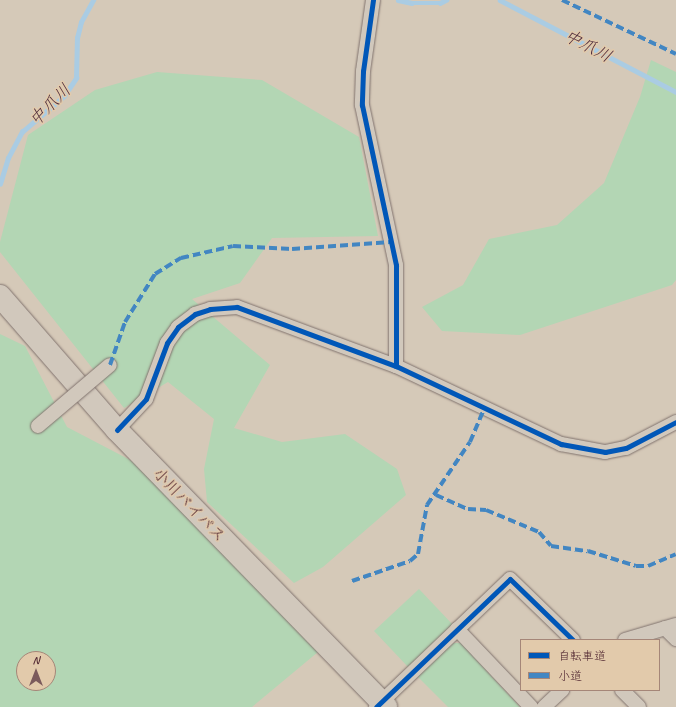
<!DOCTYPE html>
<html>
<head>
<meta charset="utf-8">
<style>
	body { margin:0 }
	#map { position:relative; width:676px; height:707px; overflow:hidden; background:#d5c9b8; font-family:Caveat,"Klee One",sans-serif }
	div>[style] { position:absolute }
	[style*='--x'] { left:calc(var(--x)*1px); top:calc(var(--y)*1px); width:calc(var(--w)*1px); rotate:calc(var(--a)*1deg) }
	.green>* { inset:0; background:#b3d6b4 }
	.stream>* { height:4.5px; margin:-2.25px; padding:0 2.25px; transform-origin:2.25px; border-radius:2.25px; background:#aacce3 }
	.roads { filter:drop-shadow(0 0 1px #81736e) drop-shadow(0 0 1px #81736e) }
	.street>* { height:14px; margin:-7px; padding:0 7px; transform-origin:7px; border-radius:7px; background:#d1c8bc }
	.highway>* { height:22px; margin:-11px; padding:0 11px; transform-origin:11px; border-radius:11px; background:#d1c8bc }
	.bridges { filter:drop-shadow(0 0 1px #81736e) drop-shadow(0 0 1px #81736e) }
	.street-bridge>* { height:14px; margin:-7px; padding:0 7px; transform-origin:7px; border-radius:7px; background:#d1c8bc }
	.quiet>* { height:4px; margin-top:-2px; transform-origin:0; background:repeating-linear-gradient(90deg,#4286c2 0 8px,transparent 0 12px) }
	.cycleway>* { height:5px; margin:-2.5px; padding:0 2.5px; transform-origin:2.5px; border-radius:2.5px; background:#0057b8 }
	span { translate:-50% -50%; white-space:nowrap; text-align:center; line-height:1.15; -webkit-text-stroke:3px #e2caab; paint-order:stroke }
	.street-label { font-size:16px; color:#4a1f2b }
	.water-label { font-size:17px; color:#52303f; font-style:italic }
	.legend { position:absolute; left:520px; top:639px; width:140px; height:52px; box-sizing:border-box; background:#e2caab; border:1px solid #a58678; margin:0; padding:5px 7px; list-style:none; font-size:12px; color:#4a1f2b }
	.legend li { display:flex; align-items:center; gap:8px; height:20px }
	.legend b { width:20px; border:1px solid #a58678 }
	.north { position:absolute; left:16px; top:651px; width:40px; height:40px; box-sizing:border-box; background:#e2caab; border:1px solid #a58678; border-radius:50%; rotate:0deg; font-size:11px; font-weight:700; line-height:16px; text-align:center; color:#4a1f2b }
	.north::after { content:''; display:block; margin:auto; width:14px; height:18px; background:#7b5a5c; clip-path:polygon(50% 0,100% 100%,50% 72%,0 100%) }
</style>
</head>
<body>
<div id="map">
	<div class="green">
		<i style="clip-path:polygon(651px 60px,676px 72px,676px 280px,672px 285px,520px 335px,442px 331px,422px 307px,463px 285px,489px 239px,557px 225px,604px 183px,640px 97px)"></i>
		<i style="clip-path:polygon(157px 72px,262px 80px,359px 137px,378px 236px,272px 238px,240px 283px,192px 299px,270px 365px,234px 428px,282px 442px,345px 434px,397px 469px,406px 495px,323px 567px,294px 583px,207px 502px,204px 469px,214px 419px,168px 382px,124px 408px,0 252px,0 242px,28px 135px,95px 90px)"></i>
		<i style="clip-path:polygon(evenodd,0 334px,25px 346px,67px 427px,134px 462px,318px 652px,252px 707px,0 707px,0 334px,24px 659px,48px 659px,48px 683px,24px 683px,24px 659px)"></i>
		<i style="clip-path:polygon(419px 589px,454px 626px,409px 668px,374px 631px)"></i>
		<i style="clip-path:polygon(449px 643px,461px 643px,520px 707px,448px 707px,416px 675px)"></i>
	</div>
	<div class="stream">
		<i style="--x:398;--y:0;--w:14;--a:12"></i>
		<i style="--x:412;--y:3;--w:28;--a:0"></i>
		<i style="--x:440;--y:3;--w:7;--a:-27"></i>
		<i style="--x:500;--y:0;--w:199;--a:27.6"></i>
		<i style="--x:0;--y:184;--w:27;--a:-73"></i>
		<i style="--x:8;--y:158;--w:30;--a:-62"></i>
		<i style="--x:22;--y:132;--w:55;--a:-40.6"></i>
		<i style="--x:64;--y:96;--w:22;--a:-56"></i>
		<i style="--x:76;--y:78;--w:40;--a:-88.6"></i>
		<i style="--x:77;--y:38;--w:16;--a:-76"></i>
		<i style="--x:81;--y:22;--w:25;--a:-61"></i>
	</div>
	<div class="roads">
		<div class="street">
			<i style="--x:373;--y:0;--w:72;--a:98"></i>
			<i style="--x:363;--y:71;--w:34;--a:92"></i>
			<i style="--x:362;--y:105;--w:164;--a:78"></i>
			<i style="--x:396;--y:265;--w:101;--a:90"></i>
			<i style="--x:117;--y:430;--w:42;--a:-46.9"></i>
			<i style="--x:146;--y:399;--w:60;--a:-69.4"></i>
			<i style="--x:167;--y:343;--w:19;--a:-55"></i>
			<i style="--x:178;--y:327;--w:21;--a:-37"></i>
			<i style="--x:195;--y:314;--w:16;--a:-18"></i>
			<i style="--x:210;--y:309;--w:27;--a:-4"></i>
			<i style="--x:237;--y:307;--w:170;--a:20.4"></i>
			<i style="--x:396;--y:366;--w:183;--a:25.3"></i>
			<i style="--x:561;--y:444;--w:45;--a:10.3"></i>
			<i style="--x:605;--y:452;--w:21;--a:-11"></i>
			<i style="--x:626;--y:448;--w:56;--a:-27.5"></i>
			<i style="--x:665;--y:628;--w:16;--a:45"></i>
			<i style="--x:457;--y:629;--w:108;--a:46.5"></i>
			<i style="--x:625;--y:640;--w:53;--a:-16.4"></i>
			<i style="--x:622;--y:690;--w:24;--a:45"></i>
			<i style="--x:376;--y:707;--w:185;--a:-43.7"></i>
			<i style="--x:510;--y:579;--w:88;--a:44.1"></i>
			<i style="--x:544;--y:707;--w:25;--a:-43"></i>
		</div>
		<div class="highway">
			<i style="--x:0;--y:296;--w:178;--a:48.9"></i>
			<i style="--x:117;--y:430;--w:386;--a:45.8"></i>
		</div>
	</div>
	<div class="bridges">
		<div class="street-bridge">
			<i style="--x:38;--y:426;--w:94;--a:-40.3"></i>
		</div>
	</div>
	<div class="quiet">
		<i style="--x:562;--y:0;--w:126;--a:25.3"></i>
		<i style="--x:110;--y:365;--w:46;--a:-70.8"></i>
		<i style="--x:125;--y:322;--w:57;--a:-58"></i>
		<i style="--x:155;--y:274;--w:31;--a:-32"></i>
		<i style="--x:181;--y:258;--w:53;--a:-13"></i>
		<i style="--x:233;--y:246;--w:59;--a:2.9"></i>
		<i style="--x:292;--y:249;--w:99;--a:-4"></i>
		<i style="--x:436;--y:495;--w:35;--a:24"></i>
		<i style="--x:468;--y:509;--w:18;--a:3"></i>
		<i style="--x:486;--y:510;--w:57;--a:22.5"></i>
		<i style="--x:539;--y:532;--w:18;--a:49"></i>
		<i style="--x:551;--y:546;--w:37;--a:8"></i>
		<i style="--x:588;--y:551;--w:50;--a:17.4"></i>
		<i style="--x:636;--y:566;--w:12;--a:0"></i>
		<i style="--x:648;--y:566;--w:30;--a:-23"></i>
		<i style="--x:352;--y:581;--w:61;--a:-19"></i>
		<i style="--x:410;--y:561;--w:11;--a:-41"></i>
		<i style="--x:418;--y:554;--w:50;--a:-79.6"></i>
		<i style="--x:427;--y:505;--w:76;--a:-55.7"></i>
		<i style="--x:470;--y:442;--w:36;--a:-67"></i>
	</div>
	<div class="cycleway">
		<i style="--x:373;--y:0;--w:72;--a:98"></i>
		<i style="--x:363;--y:71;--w:34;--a:92"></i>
		<i style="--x:362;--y:105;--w:164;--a:78"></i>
		<i style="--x:396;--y:265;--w:101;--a:90"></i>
		<i style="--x:117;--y:430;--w:42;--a:-46.9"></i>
		<i style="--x:146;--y:399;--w:60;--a:-69.4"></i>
		<i style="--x:167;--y:343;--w:19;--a:-55"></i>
		<i style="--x:178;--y:327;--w:21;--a:-37"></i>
		<i style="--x:195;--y:314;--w:16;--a:-18"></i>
		<i style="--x:210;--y:309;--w:27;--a:-4"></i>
		<i style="--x:237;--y:307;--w:170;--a:20.4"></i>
		<i style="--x:396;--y:366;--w:183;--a:25.3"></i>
		<i style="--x:561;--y:444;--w:45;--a:10.3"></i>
		<i style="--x:605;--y:452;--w:21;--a:-11"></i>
		<i style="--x:626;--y:448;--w:56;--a:-27.5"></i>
		<i style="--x:376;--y:707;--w:185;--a:-43.7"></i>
		<i style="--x:510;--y:579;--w:88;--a:44.1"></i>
	</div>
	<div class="street-label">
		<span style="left:189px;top:505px;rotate:46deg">小川バイパス</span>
	</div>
	<div class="water-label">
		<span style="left:588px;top:46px;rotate:28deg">中爪川</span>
		<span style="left:50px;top:105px;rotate:-45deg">中爪川</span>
	</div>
	<ul class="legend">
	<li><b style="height:5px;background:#0057b8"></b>自転車道</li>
	<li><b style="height:5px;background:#4286c2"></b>小道</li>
	</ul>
	<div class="north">N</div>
</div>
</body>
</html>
